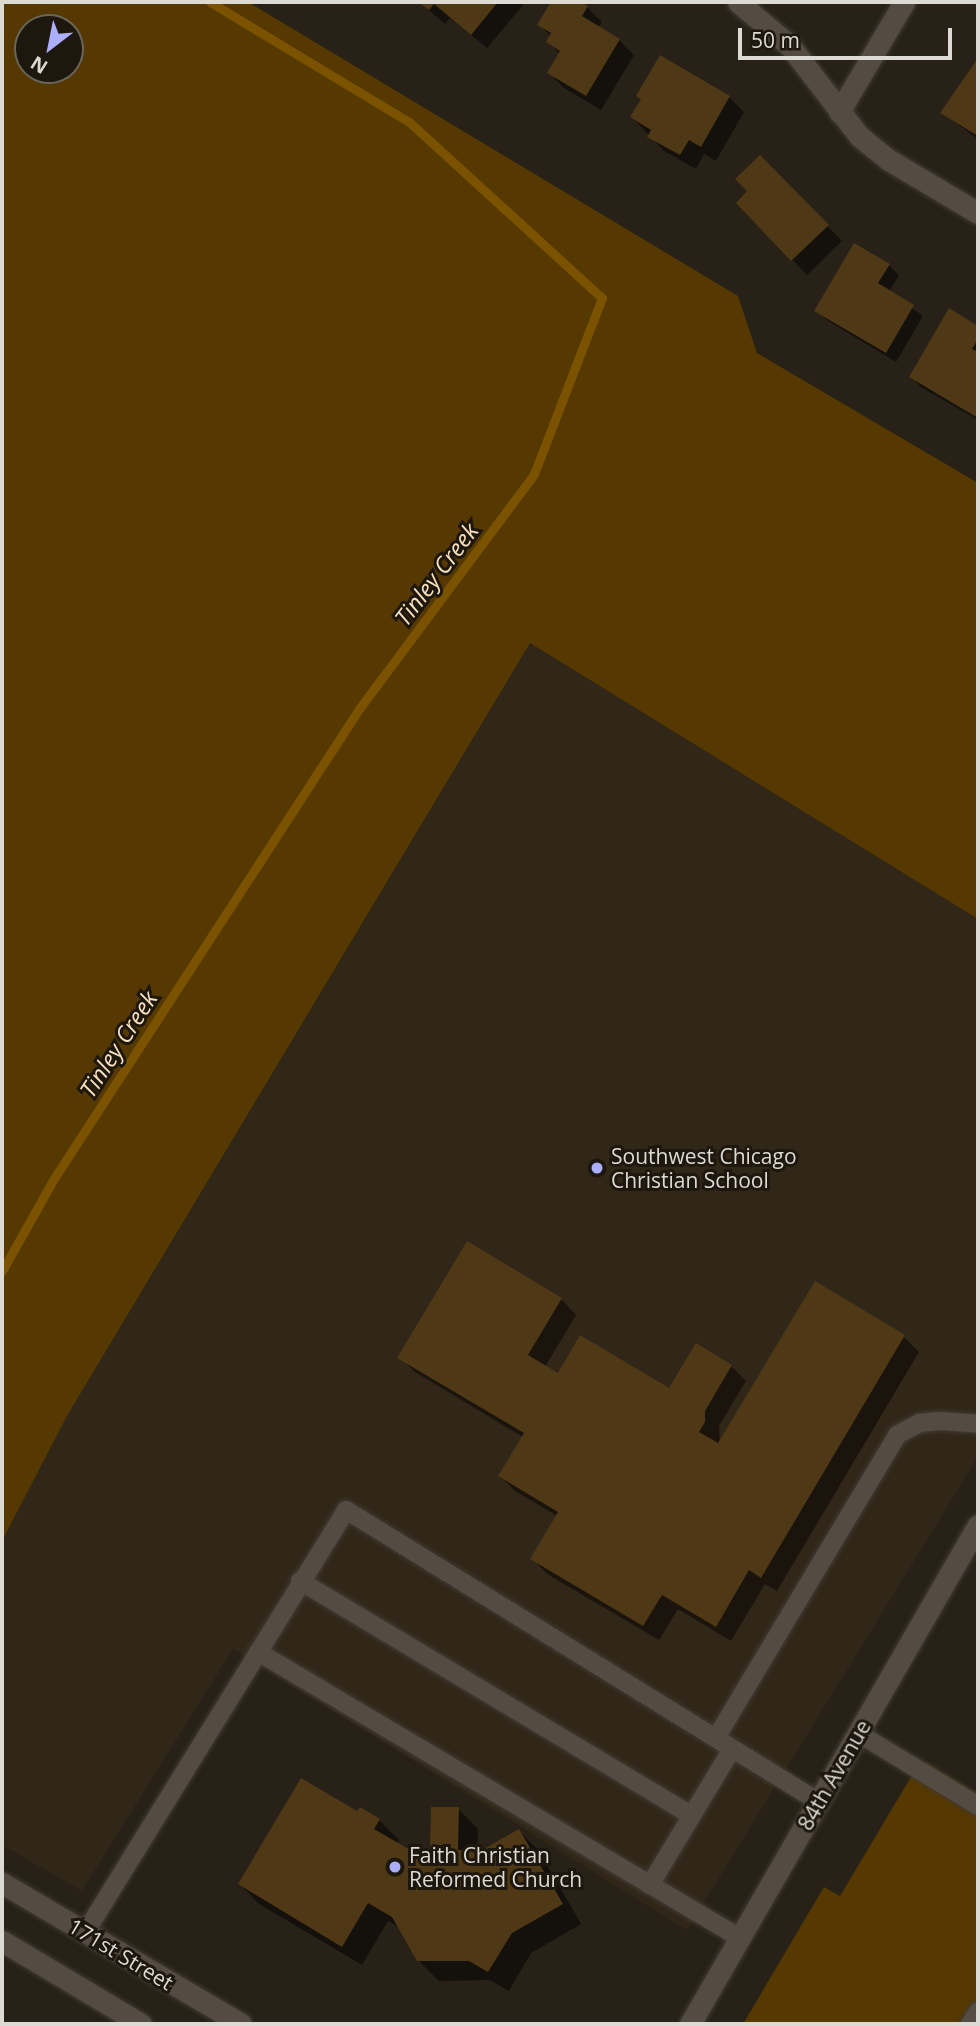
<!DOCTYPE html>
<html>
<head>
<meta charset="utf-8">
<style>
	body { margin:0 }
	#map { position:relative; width:980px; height:2026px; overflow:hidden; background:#272117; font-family:"Open Sans",sans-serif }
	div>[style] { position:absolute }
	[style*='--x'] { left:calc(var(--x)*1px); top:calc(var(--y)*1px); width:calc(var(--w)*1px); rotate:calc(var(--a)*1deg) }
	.built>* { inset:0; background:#312718 }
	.green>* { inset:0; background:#563801 }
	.shadow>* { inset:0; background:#0007 }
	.stream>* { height:9px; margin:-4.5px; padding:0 4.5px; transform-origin:4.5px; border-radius:4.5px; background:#7a5200 }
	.building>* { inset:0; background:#4f3815 }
	.roads { filter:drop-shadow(0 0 2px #413c35) drop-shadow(0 0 2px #413c35) }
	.service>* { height:18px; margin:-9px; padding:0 9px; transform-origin:9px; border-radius:9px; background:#544c42 }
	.minor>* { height:21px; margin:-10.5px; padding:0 10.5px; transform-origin:10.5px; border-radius:10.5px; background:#544c42 }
	.tertiary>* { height:21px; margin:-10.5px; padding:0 10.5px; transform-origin:10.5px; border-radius:10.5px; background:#544c42 }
	.dots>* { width:19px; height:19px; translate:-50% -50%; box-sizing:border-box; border:4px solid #1e170e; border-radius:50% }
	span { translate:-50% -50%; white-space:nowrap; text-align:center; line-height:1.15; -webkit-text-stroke:6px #1e170e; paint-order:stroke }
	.poi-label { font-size:21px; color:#ddd9d3 }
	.left { translate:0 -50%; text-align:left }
	.street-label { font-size:21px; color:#ddd9d3 }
	.water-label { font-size:23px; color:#f8e0be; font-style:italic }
	.frame { position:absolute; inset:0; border:4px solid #ddd9d3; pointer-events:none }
	.north { position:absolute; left:14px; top:14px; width:70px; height:70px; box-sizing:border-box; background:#1e170e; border:2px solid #6a655d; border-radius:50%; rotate:212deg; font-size:19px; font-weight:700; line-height:28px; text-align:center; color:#ddd9d3 }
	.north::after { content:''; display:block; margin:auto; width:24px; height:32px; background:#acaffb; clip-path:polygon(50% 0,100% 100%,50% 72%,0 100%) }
	.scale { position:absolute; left:738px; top:28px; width:214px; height:32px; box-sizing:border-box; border:4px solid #ddd9d3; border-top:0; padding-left:9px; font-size:21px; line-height:24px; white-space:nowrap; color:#ddd9d3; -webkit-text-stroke:5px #1e170e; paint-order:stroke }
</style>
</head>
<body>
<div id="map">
	<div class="built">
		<i style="clip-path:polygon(530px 643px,978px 919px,978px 1457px,687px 1930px,233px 1649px,82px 1891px,2px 1845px,2px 1541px,67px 1416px)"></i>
	</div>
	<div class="green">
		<i style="clip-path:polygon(evenodd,2px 2px,248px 2px,738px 296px,757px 353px,978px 483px,978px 919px,530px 643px,67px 1416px,2px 1541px,2px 2px,70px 28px,70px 70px,28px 70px,28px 28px,70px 28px)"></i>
		<i style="clip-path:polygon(926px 1762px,978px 1794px,978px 2024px,743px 2024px,824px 1887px,840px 1896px,911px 1777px)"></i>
	</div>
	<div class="shadow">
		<i style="clip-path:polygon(419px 2px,519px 2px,523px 5px,487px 48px,450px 18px,445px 24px)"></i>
		<i style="clip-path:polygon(553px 2px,577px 2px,587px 7px,602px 22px,598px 28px,619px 40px,634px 55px,601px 110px,564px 88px,549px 73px,560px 54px,548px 41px,551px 36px,540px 25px)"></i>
		<i style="clip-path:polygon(978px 62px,978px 139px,942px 113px)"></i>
		<i style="clip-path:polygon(729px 97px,744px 112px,716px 161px,704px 154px,696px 169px,664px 151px,632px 117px)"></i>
		<i style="clip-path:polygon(760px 157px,842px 241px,807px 275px,738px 203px,750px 191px)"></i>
		<i style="clip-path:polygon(889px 265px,899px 275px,889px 292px,923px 316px,896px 362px,827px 320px,817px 310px)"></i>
		<i style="clip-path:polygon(950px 311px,978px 328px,978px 420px,921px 387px,911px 377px)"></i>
		<i style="clip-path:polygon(815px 1284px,904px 1337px,919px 1352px,777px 1591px,765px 1584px,731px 1641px,678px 1609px,659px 1640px,547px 1574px,532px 1558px,557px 1516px,515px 1491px,500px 1476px,523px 1437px,415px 1372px,400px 1357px,561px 1299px,576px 1315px,545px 1367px,558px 1376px,670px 1391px,731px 1366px,746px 1381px,719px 1426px,720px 1444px)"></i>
		<i style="clip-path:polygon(458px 1809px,478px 1829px,477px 1852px,519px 1831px,539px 1851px,581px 1924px,531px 1953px,509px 1991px,490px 1980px,439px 1981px,418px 1960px,400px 1928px,388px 1921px,362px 1965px,259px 1904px,240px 1884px,358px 1814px,379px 1820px,399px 1840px,397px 1844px,407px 1850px,432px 1850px)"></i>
	</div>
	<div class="stream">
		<i style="--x:2;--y:1271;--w:104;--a:-60.7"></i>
		<i style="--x:53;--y:1180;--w:562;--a:-56.99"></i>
		<i style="--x:359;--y:709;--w:293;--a:-53.3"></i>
		<i style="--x:534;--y:474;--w:189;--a:-68.9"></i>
		<i style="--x:602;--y:298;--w:261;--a:-137.6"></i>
		<i style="--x:409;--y:122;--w:232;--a:-148.9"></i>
	</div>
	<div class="building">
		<i style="clip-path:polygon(418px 2px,498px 2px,471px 35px,434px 4px,429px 10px)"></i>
		<i style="clip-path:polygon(551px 2px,581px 2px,588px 6px,582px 16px,620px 39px,586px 96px,547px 73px,560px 51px,546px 42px,551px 33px,537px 25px)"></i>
		<i style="clip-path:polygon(660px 55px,730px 96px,701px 147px,689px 140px,680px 155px,647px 137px,651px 130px,630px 117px,641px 99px,636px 96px)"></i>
		<i style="clip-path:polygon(978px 58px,978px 136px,940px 113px)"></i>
		<i style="clip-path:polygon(760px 155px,829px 225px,791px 261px,736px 203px,747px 191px,735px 179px)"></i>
		<i style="clip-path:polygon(854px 243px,890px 264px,878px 283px,914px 305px,886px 353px,814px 311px)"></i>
		<i style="clip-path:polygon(949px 308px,978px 326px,978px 339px,972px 349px,978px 352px,978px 418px,909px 377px)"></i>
		<i style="clip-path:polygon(467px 1241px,562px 1298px,528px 1355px,558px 1373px,580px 1335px,669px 1388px,696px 1343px,732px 1365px,705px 1411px,705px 1422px,699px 1432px,718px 1443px,815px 1281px,905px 1335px,761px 1578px,749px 1570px,716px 1627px,662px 1595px,643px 1626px,530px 1559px,558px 1512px,498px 1476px,524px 1433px,397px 1358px)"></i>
		<i style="clip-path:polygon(301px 1778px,357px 1811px,360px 1807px,380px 1819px,374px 1829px,407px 1848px,430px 1849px,431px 1807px,459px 1807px,458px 1850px,482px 1850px,519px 1829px,563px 1904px,512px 1933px,488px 1972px,469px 1961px,417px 1961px,392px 1917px,368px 1903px,342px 1947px,238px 1884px)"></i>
	</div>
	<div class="roads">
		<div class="service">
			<i style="--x:300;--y:1581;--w:457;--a:30.9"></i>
			<i style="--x:258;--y:1652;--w:560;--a:30.68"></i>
			<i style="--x:858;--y:1733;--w:140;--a:31.3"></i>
			<i style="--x:716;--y:1738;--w:353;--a:-59.1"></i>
			<i style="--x:897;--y:1435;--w:26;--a:-28"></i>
			<i style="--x:920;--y:1423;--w:19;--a:-6"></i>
			<i style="--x:939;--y:1421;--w:39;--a:4"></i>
			<i style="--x:650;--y:1885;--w:159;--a:-58.9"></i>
			<i style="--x:85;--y:1933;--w:497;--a:-58.3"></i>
			<i style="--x:346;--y:1510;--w:556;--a:31.69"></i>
			<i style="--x:970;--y:2024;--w:15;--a:-58"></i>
		</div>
		<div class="minor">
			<i style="--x:738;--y:2;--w:68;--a:40.2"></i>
			<i style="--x:790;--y:46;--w:113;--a:52.5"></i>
			<i style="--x:859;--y:136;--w:38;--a:39"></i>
			<i style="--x:889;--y:160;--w:104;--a:30.8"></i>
			<i style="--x:839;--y:112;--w:128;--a:-59.4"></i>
			<i style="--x:690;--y:2024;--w:576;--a:-60.01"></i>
		</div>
		<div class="tertiary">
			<i style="--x:2;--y:1883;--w:277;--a:30.5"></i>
			<i style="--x:2;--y:1941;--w:162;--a:30.8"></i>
		</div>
	</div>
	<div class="dots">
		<i style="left:597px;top:1168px;background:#acaffb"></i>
		<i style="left:395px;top:1867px;background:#acaffb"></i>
	</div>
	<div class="poi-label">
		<span class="left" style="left:611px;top:1168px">Southwest Chicago<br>Christian School</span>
		<span class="left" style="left:409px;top:1867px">Faith Christian<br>Reformed Church</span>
	</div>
	<div class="street-label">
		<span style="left:834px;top:1775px;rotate:-60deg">84th Avenue</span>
		<span style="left:121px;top:1954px;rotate:31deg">171st Street</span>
	</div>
	<div class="water-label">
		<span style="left:436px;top:574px;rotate:-53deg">Tinley Creek</span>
		<span style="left:118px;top:1044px;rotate:-57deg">Tinley Creek</span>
	</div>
	<div class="frame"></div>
	<div class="north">N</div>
	<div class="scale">50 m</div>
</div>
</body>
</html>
